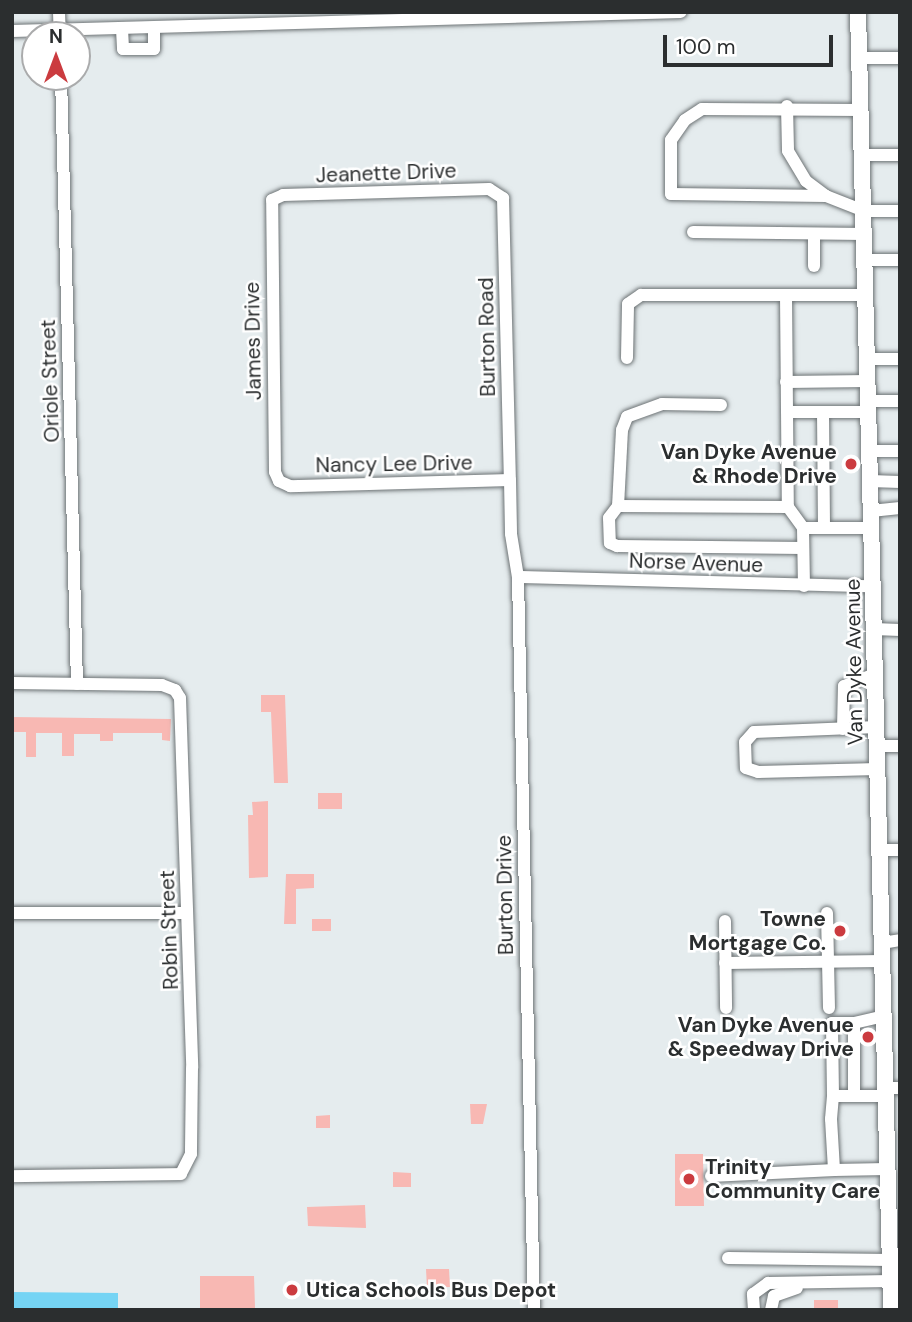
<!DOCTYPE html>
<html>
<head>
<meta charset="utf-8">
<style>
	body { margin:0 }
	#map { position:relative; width:912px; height:1322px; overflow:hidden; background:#e5ecee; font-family:"DM Sans",sans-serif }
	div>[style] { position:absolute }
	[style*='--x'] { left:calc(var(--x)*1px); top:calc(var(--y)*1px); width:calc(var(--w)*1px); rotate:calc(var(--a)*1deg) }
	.green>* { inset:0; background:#75d4f4 }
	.building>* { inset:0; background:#f8b8b3 }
	.roads { filter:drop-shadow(0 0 2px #6d7375) drop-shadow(0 0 2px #6d7375) }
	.minor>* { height:12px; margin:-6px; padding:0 6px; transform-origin:6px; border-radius:6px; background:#fff }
	.major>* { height:16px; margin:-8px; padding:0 8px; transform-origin:8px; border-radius:8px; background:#fff }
	.dots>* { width:19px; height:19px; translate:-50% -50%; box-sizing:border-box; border:4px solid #fff; border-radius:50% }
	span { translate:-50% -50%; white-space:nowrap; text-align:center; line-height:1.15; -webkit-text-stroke:5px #fff; paint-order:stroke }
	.street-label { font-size:21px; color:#2b2e2f }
	.poi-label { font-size:21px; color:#2b2e2f; font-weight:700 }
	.right { translate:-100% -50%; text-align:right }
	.left { translate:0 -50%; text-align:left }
	.frame { position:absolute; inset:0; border:14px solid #2b2e2f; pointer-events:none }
	.north { position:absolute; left:21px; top:21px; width:70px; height:70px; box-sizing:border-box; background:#fff; border:2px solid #aaabac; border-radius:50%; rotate:0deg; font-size:19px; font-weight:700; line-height:28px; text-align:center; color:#2b2e2f }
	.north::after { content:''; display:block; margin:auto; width:24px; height:32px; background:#cb3b3f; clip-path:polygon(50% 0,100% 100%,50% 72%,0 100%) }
	.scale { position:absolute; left:663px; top:35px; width:170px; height:32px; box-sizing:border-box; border:4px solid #2b2e2f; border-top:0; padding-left:9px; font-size:21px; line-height:24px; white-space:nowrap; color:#2b2e2f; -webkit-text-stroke:5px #fff; paint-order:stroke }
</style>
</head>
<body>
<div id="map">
	<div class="green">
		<i style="clip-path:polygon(12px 1292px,118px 1293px,118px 1309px,12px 1309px)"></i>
	</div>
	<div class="building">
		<i style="clip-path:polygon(261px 695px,285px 695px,288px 783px,274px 783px,271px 712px,261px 712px)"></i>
		<i style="clip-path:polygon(12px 717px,171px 719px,170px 741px,162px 740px,162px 733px,113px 733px,113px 741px,100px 741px,100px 734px,74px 734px,74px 756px,62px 756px,62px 733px,36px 733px,36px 757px,26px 757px,26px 732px,12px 732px)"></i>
		<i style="clip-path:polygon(318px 793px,342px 793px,342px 809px,318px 809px)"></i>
		<i style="clip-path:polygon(268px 801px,268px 877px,249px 878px,248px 815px,253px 815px,252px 802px)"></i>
		<i style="clip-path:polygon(286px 874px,314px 874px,314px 888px,296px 889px,296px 924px,284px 924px)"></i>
		<i style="clip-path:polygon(312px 919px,331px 919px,331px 931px,312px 931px)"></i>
		<i style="clip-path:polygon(470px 1104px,487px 1104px,483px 1124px,471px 1124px)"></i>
		<i style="clip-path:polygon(330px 1115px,330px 1128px,316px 1128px,316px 1116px)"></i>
		<i style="clip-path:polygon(675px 1154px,703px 1154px,704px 1206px,675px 1206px)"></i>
		<i style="clip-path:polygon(393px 1172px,411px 1173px,411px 1187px,393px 1187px)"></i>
		<i style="clip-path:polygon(365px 1205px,366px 1228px,308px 1226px,307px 1207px)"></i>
		<i style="clip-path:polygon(426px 1269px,449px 1269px,450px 1287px,427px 1288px)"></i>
		<i style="clip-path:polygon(200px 1276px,254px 1276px,255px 1308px,200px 1309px)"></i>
		<i style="clip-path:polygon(814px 1300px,838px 1300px,838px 1310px,814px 1310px)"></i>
	</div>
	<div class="roads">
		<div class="minor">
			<i style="--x:59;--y:12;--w:23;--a:88"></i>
			<i style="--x:122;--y:29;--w:20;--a:87"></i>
			<i style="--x:123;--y:49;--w:31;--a:0"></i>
			<i style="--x:154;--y:49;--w:21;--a:-90"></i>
			<i style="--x:12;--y:31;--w:669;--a:-1.63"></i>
			<i style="--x:859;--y:58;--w:41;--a:0"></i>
			<i style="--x:61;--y:77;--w:607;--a:88.49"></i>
			<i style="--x:787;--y:106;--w:45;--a:88.7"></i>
			<i style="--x:788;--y:151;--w:35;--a:59"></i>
			<i style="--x:806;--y:181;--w:25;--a:37"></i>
			<i style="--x:826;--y:196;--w:41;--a:21.5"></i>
			<i style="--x:864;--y:211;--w:36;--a:0"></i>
			<i style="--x:862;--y:155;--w:38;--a:0"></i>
			<i style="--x:826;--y:196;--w:155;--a:-179.3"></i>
			<i style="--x:671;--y:194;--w:54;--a:-90"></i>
			<i style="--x:671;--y:140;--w:24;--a:-55"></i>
			<i style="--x:685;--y:120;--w:20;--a:-33"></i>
			<i style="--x:702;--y:109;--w:159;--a:0.4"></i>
			<i style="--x:693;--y:232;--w:171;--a:0.7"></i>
			<i style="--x:864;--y:260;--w:36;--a:0"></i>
			<i style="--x:814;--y:266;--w:31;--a:-90"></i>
			<i style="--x:786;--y:295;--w:212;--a:89.5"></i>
			<i style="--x:788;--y:507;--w:26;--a:54"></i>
			<i style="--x:627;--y:358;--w:54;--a:-88.9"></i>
			<i style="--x:628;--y:304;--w:16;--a:-35"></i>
			<i style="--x:641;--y:295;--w:224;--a:0"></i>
			<i style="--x:868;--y:359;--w:32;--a:0"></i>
			<i style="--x:786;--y:382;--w:82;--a:-0.7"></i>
			<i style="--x:869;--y:401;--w:31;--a:0"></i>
			<i style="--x:721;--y:405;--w:59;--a:-179"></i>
			<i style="--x:662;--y:404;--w:37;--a:160"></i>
			<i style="--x:627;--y:417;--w:14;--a:111"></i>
			<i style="--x:622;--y:430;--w:76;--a:93"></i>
			<i style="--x:618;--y:506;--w:170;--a:0.3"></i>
			<i style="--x:787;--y:412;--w:82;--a:0"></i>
			<i style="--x:823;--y:412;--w:116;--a:89.5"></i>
			<i style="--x:870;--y:451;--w:30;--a:0"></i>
			<i style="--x:510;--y:480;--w:220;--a:178.4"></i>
			<i style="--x:290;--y:486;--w:12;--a:-156"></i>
			<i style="--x:279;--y:481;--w:10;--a:-114"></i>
			<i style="--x:275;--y:472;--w:272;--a:-90.6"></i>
			<i style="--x:272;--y:200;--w:12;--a:-24"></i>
			<i style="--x:283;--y:195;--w:206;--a:-1.7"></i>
			<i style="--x:489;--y:189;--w:17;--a:33"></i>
			<i style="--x:503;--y:198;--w:282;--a:88.6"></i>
			<i style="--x:510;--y:480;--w:54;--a:88.9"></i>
			<i style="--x:511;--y:534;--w:44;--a:80.8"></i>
			<i style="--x:518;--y:577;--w:733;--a:88.75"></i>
			<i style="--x:870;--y:481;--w:30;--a:2"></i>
			<i style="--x:618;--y:506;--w:15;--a:127"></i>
			<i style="--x:609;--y:518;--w:25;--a:88"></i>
			<i style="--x:610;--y:543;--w:8;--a:23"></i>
			<i style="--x:617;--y:546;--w:186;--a:0.6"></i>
			<i style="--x:871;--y:511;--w:29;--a:-6"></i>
			<i style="--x:518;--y:577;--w:355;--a:1.5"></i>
			<i style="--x:804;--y:586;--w:58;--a:-91"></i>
			<i style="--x:803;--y:528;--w:69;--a:0"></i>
			<i style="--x:874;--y:629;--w:26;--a:2"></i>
			<i style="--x:12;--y:683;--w:150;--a:0.8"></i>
			<i style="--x:162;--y:685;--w:14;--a:21"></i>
			<i style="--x:175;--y:690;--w:9;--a:58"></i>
			<i style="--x:180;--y:698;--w:370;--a:88.1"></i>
			<i style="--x:192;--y:1068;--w:86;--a:90.7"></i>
			<i style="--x:191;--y:1154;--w:22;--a:117"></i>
			<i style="--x:181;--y:1174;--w:169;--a:179.3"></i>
			<i style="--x:877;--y:727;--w:123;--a:177.7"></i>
			<i style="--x:754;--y:732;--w:13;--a:132"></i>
			<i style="--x:745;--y:742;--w:26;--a:88"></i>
			<i style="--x:746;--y:768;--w:13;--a:18"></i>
			<i style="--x:758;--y:772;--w:120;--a:-1.4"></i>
			<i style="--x:843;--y:729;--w:43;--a:-88.7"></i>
			<i style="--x:844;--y:686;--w:33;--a:-21"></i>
			<i style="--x:877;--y:746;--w:23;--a:0"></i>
			<i style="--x:879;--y:850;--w:21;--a:0"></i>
			<i style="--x:12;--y:913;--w:175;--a:0"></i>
			<i style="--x:827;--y:913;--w:95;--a:88.8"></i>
			<i style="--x:725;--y:921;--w:87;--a:89.3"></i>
			<i style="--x:882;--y:943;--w:18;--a:-9"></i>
			<i style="--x:725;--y:963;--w:157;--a:-0.7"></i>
			<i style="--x:885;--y:1088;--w:15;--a:0"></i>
			<i style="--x:854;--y:1095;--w:72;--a:-90"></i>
			<i style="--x:854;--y:1023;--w:31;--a:-13"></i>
			<i style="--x:833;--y:1096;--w:73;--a:-90.8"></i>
			<i style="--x:832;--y:1023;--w:22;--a:0"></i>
			<i style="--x:886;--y:1096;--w:53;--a:180"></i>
			<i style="--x:833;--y:1096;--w:23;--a:95"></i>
			<i style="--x:831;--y:1119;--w:51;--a:86.6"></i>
			<i style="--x:834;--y:1170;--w:53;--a:-1.1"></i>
			<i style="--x:711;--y:1176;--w:123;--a:-2.8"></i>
			<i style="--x:728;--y:1258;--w:162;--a:0.7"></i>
			<i style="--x:754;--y:1310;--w:16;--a:-94"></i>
			<i style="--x:753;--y:1294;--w:19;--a:-36"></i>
			<i style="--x:768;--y:1283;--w:122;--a:-0.9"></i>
			<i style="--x:771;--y:1310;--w:14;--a:-78"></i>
			<i style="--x:774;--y:1296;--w:24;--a:-19"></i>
		</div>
		<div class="major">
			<i style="--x:858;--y:12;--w:1298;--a:88.54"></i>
		</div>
	</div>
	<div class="dots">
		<i style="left:851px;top:464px;background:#cb3b3f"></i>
		<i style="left:840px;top:931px;background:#cb3b3f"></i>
		<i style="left:868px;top:1037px;background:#cb3b3f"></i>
		<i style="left:689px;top:1179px;background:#cb3b3f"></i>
		<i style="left:292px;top:1290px;background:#cb3b3f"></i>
	</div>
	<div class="street-label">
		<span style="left:386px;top:173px;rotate:-2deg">Jeanette Drive</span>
		<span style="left:487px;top:337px;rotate:-91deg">Burton Road</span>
		<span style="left:253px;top:341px;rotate:-91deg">James Drive</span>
		<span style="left:50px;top:381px;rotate:-92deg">Oriole Street</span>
		<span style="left:394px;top:464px;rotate:-1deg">Nancy Lee Drive</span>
		<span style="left:696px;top:563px;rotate:2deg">Norse Avenue</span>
		<span style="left:854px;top:662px;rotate:-91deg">Van Dyke Avenue</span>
		<span style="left:505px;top:895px;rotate:-91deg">Burton Drive</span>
		<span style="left:169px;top:930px;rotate:-92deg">Robin Street</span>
	</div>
	<div class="poi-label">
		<span class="right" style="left:837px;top:464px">Van Dyke Avenue<br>&amp; Rhode Drive</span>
		<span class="right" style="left:826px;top:931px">Towne<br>Mortgage Co.</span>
		<span class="right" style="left:854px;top:1037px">Van Dyke Avenue<br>&amp; Speedway Drive</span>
		<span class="left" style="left:705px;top:1179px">Trinity<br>Community Care</span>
		<span class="left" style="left:306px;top:1290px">Utica Schools Bus Depot</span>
	</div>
	<div class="frame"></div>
	<div class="north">N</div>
	<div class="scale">100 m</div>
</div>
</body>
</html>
